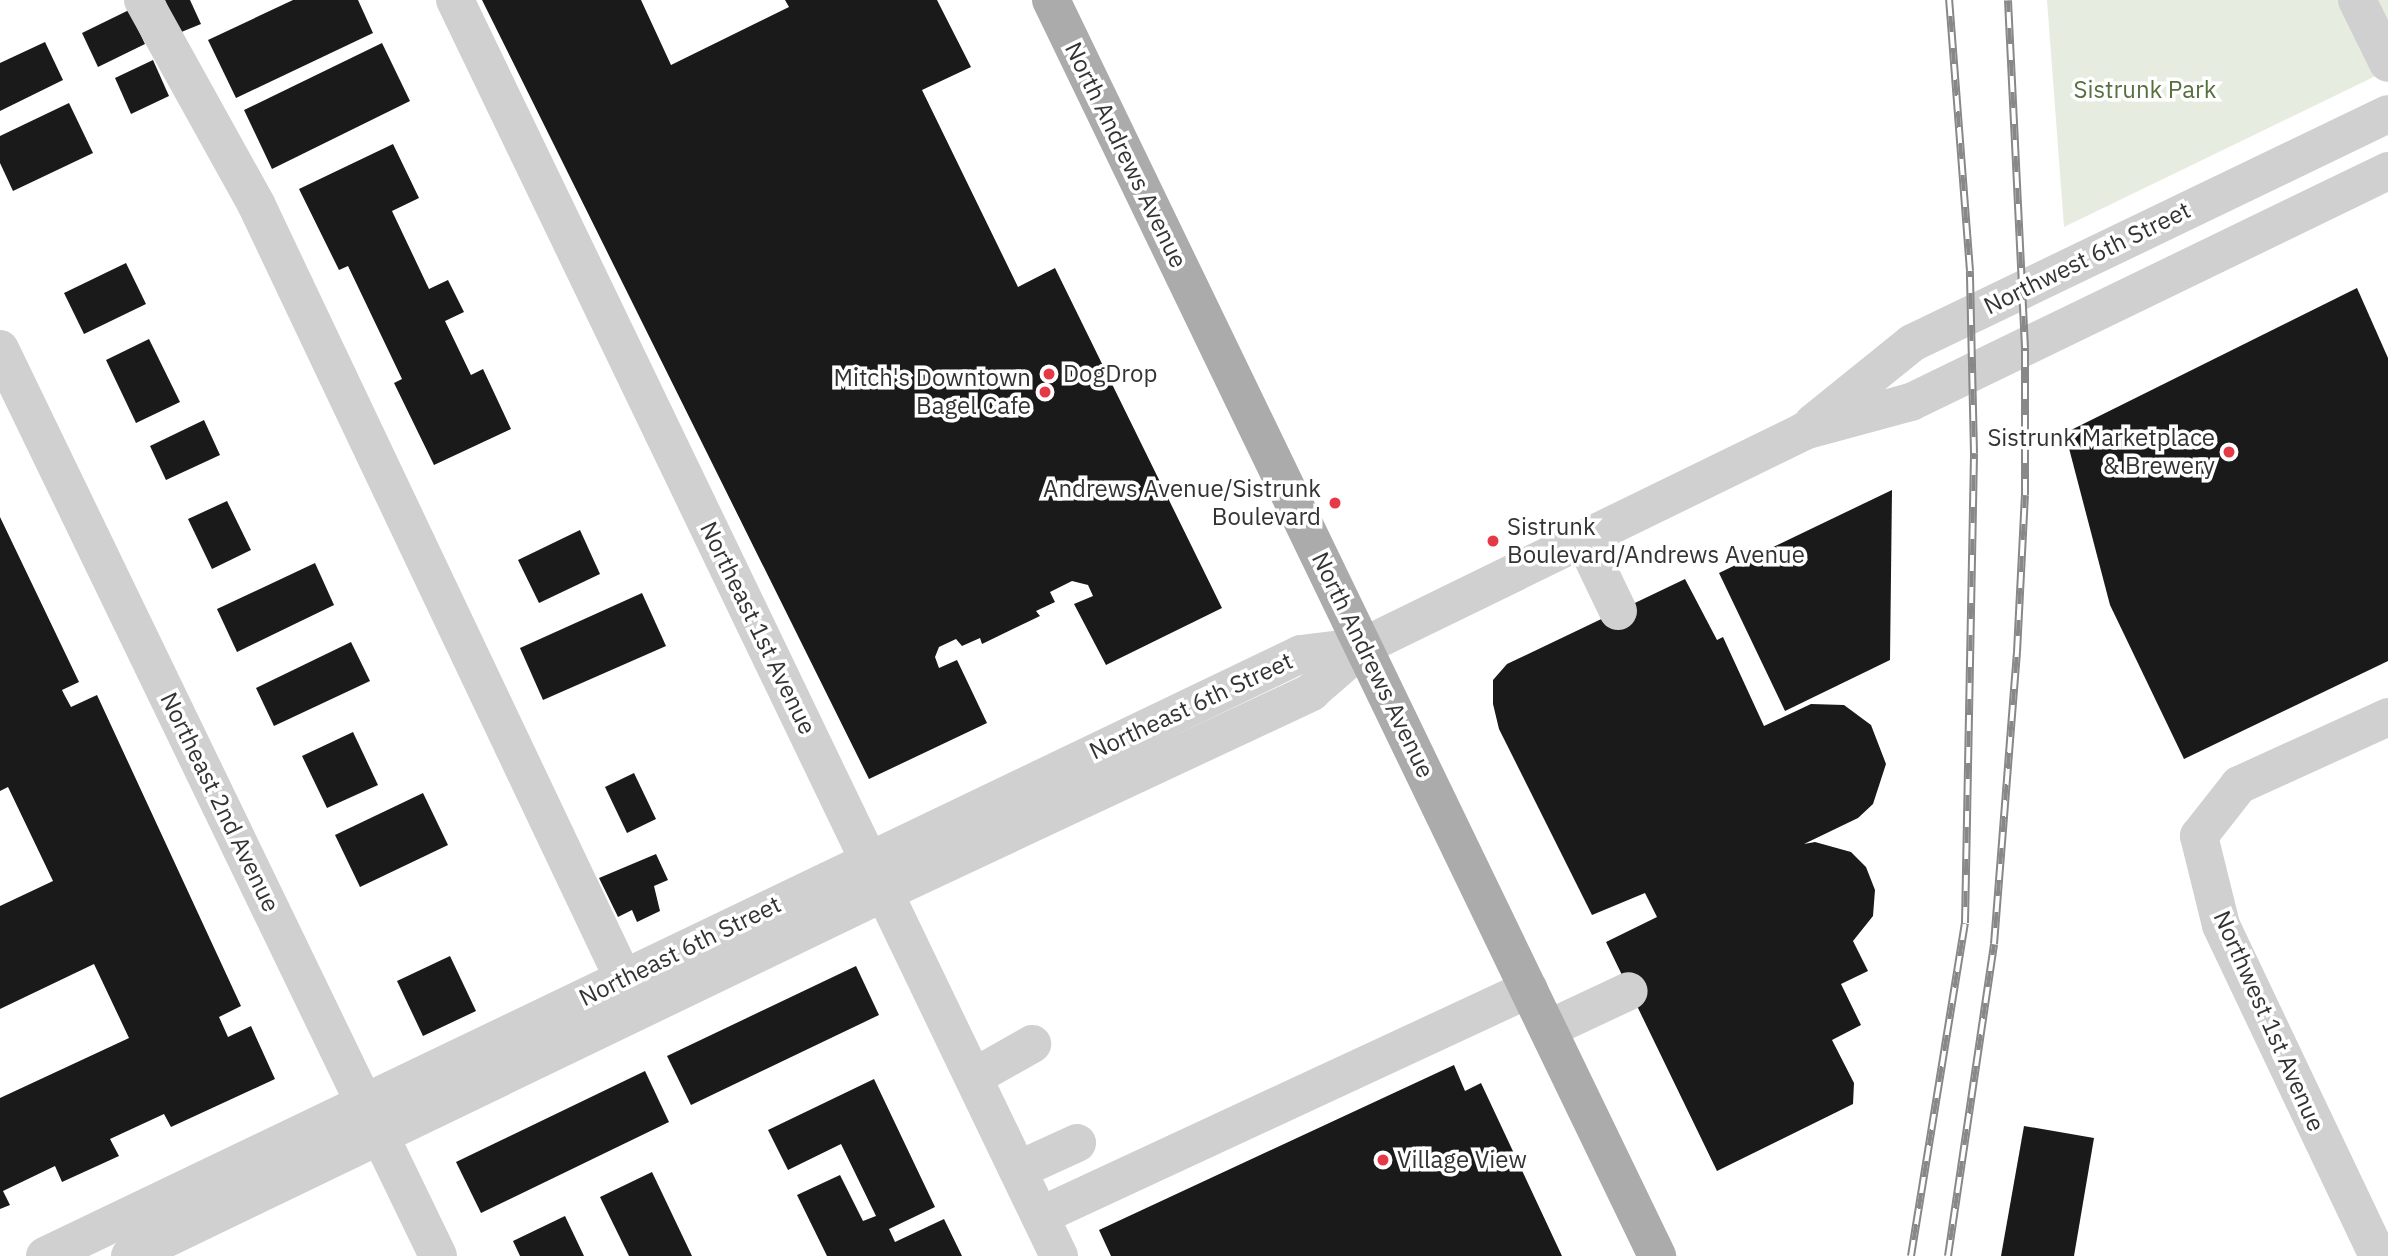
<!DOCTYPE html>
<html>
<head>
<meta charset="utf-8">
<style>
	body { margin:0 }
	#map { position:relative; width:2388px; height:1256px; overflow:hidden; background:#fff; font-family:"IBM Plex Sans",sans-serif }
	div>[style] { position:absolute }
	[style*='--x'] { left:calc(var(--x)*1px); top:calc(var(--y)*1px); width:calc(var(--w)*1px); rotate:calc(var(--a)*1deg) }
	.green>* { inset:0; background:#e6ecdf }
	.building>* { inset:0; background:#1a1a1a }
	.minor>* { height:38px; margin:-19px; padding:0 19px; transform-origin:19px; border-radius:19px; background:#d0d0d0 }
	.major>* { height:38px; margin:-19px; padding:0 19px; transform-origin:19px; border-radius:19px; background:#ababab }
	.rail>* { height:8px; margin-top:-4px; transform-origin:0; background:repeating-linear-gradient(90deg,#fff 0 16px,#888 0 32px); box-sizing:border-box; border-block:2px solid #888 }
	.dots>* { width:19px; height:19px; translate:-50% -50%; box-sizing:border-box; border:4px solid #fff; border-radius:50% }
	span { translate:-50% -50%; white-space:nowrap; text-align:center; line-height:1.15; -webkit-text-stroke:7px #fff; paint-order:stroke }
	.park-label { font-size:24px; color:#56703f }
	.street-label { font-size:24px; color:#333 }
	.poi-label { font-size:24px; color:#333 }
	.left { translate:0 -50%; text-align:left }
	.right { translate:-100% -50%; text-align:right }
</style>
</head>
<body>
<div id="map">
	<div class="green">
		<i style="clip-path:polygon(2047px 0,2388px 0,2388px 70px,2064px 227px)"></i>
	</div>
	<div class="building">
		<i style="clip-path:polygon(165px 0,190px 0,201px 24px,179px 33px)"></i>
		<i style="clip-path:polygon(293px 0,358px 0,373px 33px,236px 98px,208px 40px)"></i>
		<i style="clip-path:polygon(482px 0,641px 0,671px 65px,789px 7px,785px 0,937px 0,971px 67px,922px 90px,1018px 287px,1055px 268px,1222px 608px,1106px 665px,1074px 604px,1093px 596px,1088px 585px,1072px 581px,1050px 592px,1055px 602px,1036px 611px,1040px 616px,982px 644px,980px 638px,962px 646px,956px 639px,939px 647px,935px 657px,939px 668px,957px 660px,987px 723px,869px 779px)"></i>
		<i style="clip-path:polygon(129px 10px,145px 44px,98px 67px,82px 33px)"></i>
		<i style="clip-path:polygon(45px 42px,63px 80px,0 111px,0 63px)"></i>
		<i style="clip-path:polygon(382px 43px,410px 101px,272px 169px,244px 110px)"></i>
		<i style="clip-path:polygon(153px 60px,169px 96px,131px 114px,115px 78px)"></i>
		<i style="clip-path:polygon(69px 103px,93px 153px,13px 191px,0 163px,0 136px)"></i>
		<i style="clip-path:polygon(393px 144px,419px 198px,392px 211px,429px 289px,448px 280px,464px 312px,445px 321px,471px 375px,483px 369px,511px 429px,434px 465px,394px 383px,402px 379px,348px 266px,339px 270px,299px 189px)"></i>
		<i style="clip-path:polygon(126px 263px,146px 304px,84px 334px,64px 293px)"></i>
		<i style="clip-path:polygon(2357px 288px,2388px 358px,2388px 661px,2184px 759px,2110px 605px,2065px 433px)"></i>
		<i style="clip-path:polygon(149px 339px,180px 402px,136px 423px,106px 360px)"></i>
		<i style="clip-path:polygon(204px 420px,220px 455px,166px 480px,150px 446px)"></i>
		<i style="clip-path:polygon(1892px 490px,1890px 660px,1785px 711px,1719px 573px)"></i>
		<i style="clip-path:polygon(227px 501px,251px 550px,212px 569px,188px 519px)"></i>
		<i style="clip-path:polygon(0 517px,79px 682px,62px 690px,65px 696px,71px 707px,97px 695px,241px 1006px,219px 1017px,228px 1037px,251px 1026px,275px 1079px,171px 1127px,164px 1114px,110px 1139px,119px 1156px,62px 1182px,55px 1166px,3px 1191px,10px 1205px,0 1209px,0 1098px,129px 1038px,94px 964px,0 1009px,0 906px,53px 881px,8px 787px,0 791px)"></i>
		<i style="clip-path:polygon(580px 530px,600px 574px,539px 603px,518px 560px)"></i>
		<i style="clip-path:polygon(315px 563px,334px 605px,237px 652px,217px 609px)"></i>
		<i style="clip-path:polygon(1685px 579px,1717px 640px,1723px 637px,1764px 726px,1811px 704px,1844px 705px,1871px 725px,1886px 764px,1873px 804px,1858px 818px,1804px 844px,1815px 842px,1851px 852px,1866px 867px,1875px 890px,1873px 916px,1853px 941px,1868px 971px,1841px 984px,1861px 1025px,1832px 1040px,1854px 1083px,1853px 1104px,1717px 1171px,1606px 942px,1657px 917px,1645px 893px,1592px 915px,1499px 729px,1493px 704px,1493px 680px,1507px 664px)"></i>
		<i style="clip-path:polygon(642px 593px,666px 646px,543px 700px,520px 648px)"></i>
		<i style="clip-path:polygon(351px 642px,370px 681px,274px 726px,256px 688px)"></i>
		<i style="clip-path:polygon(353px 732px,378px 785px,327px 808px,302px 756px)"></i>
		<i style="clip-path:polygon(634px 773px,656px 819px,627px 833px,605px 787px)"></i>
		<i style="clip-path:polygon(423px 793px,448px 845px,360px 887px,335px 835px)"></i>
		<i style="clip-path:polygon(656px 854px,668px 880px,654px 886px,660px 911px,637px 922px,632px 910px,618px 917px,599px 878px)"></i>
		<i style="clip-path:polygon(450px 956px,476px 1011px,423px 1036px,397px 981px)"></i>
		<i style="clip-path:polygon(856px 966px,879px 1015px,691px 1105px,667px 1056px)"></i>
		<i style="clip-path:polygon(1454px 1065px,1465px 1091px,1481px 1083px,1562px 1256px,1111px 1256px,1099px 1230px)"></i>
		<i style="clip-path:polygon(645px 1071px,669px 1122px,481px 1213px,456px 1162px)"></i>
		<i style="clip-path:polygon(874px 1079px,935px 1207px,889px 1229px,895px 1242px,944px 1219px,962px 1256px,827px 1256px,797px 1195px,840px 1175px,863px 1221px,876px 1216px,841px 1144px,788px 1170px,768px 1130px)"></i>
		<i style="clip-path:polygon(2024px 1126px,2094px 1138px,2074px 1256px,2001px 1256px)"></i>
		<i style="clip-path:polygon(652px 1172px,692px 1256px,629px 1256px,600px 1197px)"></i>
		<i style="clip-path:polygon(565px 1216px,584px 1256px,520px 1256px,513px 1241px)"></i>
	</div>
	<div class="minor">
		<i style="--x:143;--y:0;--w:235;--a:61"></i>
		<i style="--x:257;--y:206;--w:854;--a:64.63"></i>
		<i style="--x:455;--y:0;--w:1394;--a:64.32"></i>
		<i style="--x:2357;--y:0;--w:70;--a:63.8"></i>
		<i style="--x:0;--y:349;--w:1007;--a:64.22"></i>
		<i style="--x:1813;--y:423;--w:127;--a:-38.9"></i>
		<i style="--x:1912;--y:343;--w:528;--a:-25.69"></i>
		<i style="--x:1583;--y:538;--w:81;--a:64.4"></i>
		<i style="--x:1548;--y:1029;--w:89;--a:-25.1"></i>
		<i style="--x:974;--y:1077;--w:67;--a:-29.6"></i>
		<i style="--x:1018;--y:1170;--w:65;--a:-24.6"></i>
		<i style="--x:1040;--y:1216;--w:539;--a:-24.9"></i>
		<i style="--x:45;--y:1256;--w:1393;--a:-25.61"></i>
		<i style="--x:1301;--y:654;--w:64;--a:-7.2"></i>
		<i style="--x:130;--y:1256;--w:838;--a:-25.74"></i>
		<i style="--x:885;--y:892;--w:471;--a:-25.1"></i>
		<i style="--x:1311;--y:692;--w:70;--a:-41"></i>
		<i style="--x:1364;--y:646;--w:490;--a:-26"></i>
		<i style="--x:1804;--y:431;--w:111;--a:-15.2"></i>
		<i style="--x:1911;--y:402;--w:530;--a:-25.84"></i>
		<i style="--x:2378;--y:1256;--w:366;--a:-115.4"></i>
		<i style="--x:2221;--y:925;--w:92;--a:-103.9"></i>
		<i style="--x:2199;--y:836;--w:65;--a:-51.9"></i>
		<i style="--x:2239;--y:785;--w:164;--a:-24.5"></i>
	</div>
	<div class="major">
		<i style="--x:1051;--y:0;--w:1395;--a:64.24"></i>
	</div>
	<div class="rail">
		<i style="--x:1911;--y:1256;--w:337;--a:-80.8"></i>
		<i style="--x:1965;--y:923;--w:470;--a:-88.9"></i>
		<i style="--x:1974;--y:453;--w:182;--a:-91.3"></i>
		<i style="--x:1970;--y:271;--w:272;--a:-94.4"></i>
		<i style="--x:1948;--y:1256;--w:315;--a:-81.6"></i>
		<i style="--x:1994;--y:944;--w:293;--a:-85.5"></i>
		<i style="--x:2017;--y:652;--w:157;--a:-87.1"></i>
		<i style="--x:2025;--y:495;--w:147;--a:-90"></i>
		<i style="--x:2025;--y:348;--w:348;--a:-92.8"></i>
	</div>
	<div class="dots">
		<i style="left:1049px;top:374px;background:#e63946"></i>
		<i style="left:1045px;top:392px;background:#e63946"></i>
		<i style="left:2229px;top:452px;background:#e63946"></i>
		<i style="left:1335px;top:503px;background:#e63946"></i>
		<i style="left:1493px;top:541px;background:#e63946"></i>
		<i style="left:1383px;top:1160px;background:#e63946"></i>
	</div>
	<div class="park-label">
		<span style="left:2145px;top:90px">Sistrunk Park</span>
	</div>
	<div class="street-label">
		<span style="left:1126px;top:155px;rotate:64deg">North Andrews Avenue</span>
		<span style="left:2087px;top:258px;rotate:-26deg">Northwest 6th Street</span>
		<span style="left:758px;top:628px;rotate:64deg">Northeast 1st Avenue</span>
		<span style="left:1373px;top:665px;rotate:64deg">North Andrews Avenue</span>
		<span style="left:1191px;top:706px;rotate:-25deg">Northeast 6th Street</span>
		<span style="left:220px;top:802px;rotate:64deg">Northeast 2nd Avenue</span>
		<span style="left:680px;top:951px;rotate:-26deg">Northeast 6th Street</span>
		<span style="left:2269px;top:1021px;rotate:66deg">Northwest 1st Avenue</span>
	</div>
	<div class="poi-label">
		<span class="left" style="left:1063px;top:374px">DogDrop</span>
		<span class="right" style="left:1031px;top:392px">Mitch's Downtown<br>Bagel Cafe</span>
		<span class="right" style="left:2215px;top:452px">Sistrunk Marketplace<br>&amp; Brewery</span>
		<span class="right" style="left:1321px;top:503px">Andrews Avenue/Sistrunk<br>Boulevard</span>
		<span class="left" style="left:1507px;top:541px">Sistrunk<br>Boulevard/Andrews Avenue</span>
		<span class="left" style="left:1397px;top:1160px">Village View</span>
	</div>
</div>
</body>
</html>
